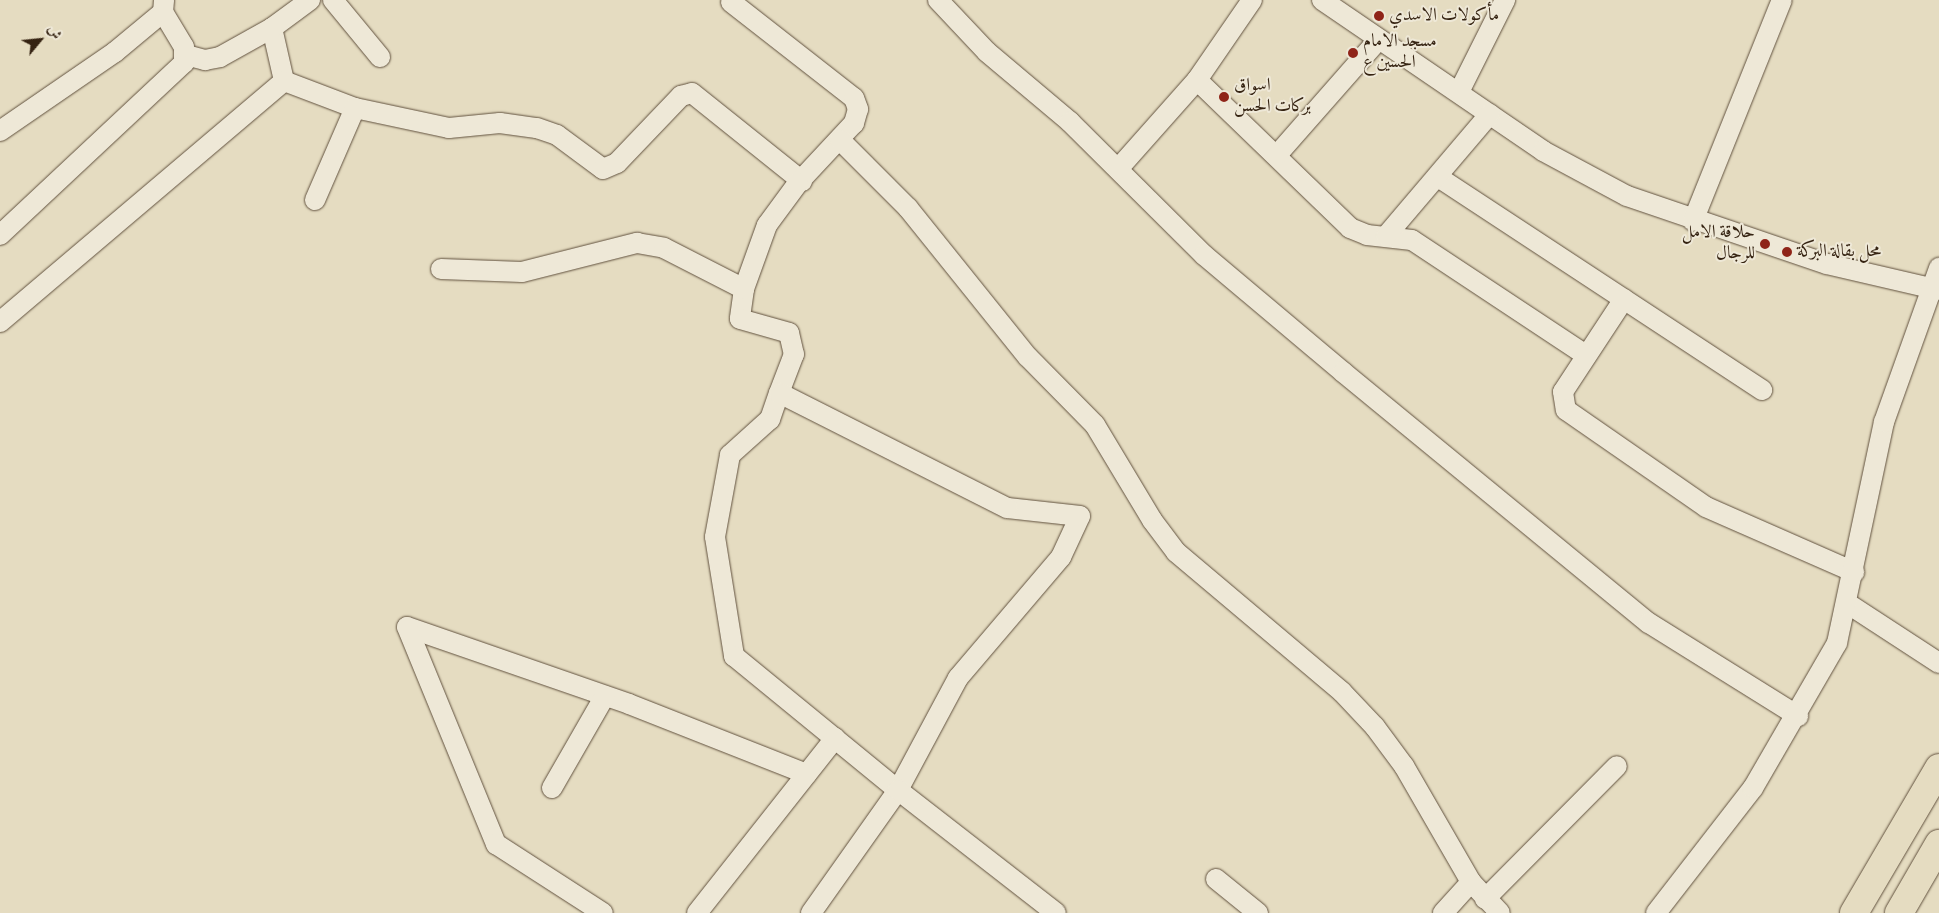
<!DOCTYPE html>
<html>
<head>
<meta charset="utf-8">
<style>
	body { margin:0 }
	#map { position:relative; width:1939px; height:913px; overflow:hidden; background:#e5dcc1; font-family:"Sorts Mill Goudy",Amiri,serif }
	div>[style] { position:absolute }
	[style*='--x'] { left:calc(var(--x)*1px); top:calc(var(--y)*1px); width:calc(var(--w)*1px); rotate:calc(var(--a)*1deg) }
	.roads { filter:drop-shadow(0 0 1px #61513e) drop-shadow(0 0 1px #61513e) }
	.minor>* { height:20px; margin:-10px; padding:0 10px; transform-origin:10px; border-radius:10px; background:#eee8d7 }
	.primary>* { height:28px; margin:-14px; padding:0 14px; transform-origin:14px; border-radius:14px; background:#e5dcc1 }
	.dots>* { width:14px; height:14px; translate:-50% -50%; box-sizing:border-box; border:2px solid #eee8d7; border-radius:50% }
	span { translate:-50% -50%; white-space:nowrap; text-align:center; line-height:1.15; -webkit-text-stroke:4px #eee8d7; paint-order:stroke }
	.poi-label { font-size:18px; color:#352312 }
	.left { translate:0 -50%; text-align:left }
	.right { translate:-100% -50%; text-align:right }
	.north { position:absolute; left:15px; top:15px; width:50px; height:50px; -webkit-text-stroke:4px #eee8d7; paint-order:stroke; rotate:62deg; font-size:14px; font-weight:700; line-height:20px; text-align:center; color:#352312 }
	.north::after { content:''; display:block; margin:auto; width:18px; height:22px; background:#352312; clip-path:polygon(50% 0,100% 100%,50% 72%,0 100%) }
</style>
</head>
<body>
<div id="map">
	<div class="roads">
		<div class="minor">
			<i style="--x:310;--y:0;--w:47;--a:143.6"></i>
			<i style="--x:272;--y:28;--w:54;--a:77.2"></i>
			<i style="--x:284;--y:81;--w:76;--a:20.8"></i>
			<i style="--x:355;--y:108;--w:96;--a:12"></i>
			<i style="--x:449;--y:128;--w:51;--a:-5.6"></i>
			<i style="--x:500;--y:123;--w:37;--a:8"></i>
			<i style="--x:537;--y:128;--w:21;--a:19"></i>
			<i style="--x:557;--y:135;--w:57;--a:36.5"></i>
			<i style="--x:603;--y:169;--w:15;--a:-23"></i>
			<i style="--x:617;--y:163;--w:93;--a:-46.3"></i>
			<i style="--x:681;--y:96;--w:11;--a:-15"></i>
			<i style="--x:692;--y:93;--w:141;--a:38.7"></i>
			<i style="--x:333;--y:0;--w:74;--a:50.5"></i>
			<i style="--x:938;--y:0;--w:71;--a:46.7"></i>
			<i style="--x:987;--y:52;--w:109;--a:40.1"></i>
			<i style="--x:1070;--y:122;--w:189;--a:44.8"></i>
			<i style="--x:1204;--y:255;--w:182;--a:40.1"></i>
			<i style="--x:1343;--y:372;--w:396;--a:39.4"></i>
			<i style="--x:1649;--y:623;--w:176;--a:32"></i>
			<i style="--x:1322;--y:0;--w:268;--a:34.3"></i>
			<i style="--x:1543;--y:151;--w:95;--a:28.2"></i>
			<i style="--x:1627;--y:196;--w:211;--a:18.8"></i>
			<i style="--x:1827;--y:264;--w:115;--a:13.1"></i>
			<i style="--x:731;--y:2;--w:156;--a:38"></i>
			<i style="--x:854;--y:98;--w:12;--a:70"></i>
			<i style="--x:858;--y:109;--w:15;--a:106"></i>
			<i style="--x:854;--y:123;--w:82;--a:133"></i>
			<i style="--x:798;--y:183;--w:52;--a:126.4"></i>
			<i style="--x:767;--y:225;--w:68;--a:109.8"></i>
			<i style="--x:744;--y:289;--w:30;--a:98"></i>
			<i style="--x:740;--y:319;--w:51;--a:15.9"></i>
			<i style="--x:789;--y:333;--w:22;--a:77"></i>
			<i style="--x:794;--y:354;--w:42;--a:111"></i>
			<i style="--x:779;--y:393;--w:28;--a:109"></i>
			<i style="--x:770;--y:419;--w:54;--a:138"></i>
			<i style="--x:730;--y:455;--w:83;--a:100.4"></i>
			<i style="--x:715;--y:537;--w:121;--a:80.9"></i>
			<i style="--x:734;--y:656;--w:212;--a:39.3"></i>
			<i style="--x:898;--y:790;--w:127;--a:-61.8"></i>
			<i style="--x:958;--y:678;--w:159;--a:-49.6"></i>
			<i style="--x:1061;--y:557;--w:45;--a:-65.1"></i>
			<i style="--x:1080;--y:516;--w:73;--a:-173.7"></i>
			<i style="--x:1007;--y:508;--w:255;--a:-153.2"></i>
			<i style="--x:186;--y:55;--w:20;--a:15"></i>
			<i style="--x:205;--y:60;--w:15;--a:-11"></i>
			<i style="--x:220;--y:57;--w:60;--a:-29.1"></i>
			<i style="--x:1197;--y:80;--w:213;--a:44"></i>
			<i style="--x:1350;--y:228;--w:18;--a:22"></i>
			<i style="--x:1367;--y:235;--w:45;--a:6.3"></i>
			<i style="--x:1412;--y:240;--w:209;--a:33.5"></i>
			<i style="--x:1459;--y:92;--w:103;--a:-63.4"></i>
			<i style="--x:0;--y:131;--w:140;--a:-34.5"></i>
			<i style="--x:115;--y:52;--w:62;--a:-39.8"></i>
			<i style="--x:840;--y:140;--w:96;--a:45"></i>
			<i style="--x:908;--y:208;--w:191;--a:51.2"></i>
			<i style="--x:1028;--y:357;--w:95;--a:45.4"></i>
			<i style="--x:1095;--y:425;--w:111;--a:59"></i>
			<i style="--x:1152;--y:520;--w:40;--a:53"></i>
			<i style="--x:1176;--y:552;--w:217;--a:40.1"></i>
			<i style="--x:1342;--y:692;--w:48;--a:46.7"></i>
			<i style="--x:1375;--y:727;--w:49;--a:53.4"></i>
			<i style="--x:1404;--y:766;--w:134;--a:60"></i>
			<i style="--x:1471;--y:882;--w:42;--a:46.9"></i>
			<i style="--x:1277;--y:155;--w:154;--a:-48.7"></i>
			<i style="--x:1118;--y:169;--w:119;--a:-48.4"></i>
			<i style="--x:1197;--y:80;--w:97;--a:-55.5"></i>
			<i style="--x:1438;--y:177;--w:388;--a:33.3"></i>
			<i style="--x:315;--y:200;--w:100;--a:-66.5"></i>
			<i style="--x:1693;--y:221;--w:238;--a:-68.1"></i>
			<i style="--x:0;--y:235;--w:252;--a:-43.1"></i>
			<i style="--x:184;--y:63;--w:16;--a:-90"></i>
			<i style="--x:184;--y:47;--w:41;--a:-121"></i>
			<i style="--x:163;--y:12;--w:12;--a:-85"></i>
			<i style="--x:1386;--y:236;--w:160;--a:-49.6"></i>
			<i style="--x:441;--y:269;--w:81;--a:2.1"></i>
			<i style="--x:522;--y:272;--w:119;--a:-14.2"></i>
			<i style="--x:637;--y:243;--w:27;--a:10"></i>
			<i style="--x:664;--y:248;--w:90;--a:27.1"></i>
			<i style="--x:1624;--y:299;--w:111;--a:123.3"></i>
			<i style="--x:1563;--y:392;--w:18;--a:81"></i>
			<i style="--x:1566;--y:410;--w:170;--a:34.7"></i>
			<i style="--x:1706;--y:507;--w:162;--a:23.7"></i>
			<i style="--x:0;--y:322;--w:372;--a:-40.3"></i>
			<i style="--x:1847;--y:603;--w:110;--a:33.1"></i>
			<i style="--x:407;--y:627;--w:235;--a:19.1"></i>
			<i style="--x:629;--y:704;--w:191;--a:21.5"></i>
			<i style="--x:407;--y:627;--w:235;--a:67.7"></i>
			<i style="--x:496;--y:844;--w:127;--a:32.8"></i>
			<i style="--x:552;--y:788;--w:106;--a:-60.1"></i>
			<i style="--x:1216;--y:879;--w:54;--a:39"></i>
			<i style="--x:1485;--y:899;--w:187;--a:-45.2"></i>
			<i style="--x:697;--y:913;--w:223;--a:-51.7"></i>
			<i style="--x:811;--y:913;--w:151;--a:-54.7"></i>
			<i style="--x:898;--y:790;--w:200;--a:37.9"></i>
			<i style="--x:1443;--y:913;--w:42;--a:-47.9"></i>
			<i style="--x:1656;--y:913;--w:158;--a:-52.2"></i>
			<i style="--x:1753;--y:788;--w:168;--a:-59.9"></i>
			<i style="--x:1837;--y:643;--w:226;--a:-78"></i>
			<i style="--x:1884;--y:422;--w:164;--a:-70.3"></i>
		</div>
		<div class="primary">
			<i style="--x:1854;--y:913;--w:168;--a:-59.6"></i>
			<i style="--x:1899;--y:913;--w:80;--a:-59.9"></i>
		</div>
	</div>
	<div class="dots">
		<i style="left:1379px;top:16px;background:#8f2418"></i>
		<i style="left:1353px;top:53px;background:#8f2418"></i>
		<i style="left:1224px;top:97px;background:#8f2418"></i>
		<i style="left:1765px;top:244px;background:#8f2418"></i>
		<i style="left:1787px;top:252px;background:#8f2418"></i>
	</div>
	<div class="poi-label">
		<span class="left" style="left:1389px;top:16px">مأكولات الاسدي</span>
		<span class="left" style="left:1363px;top:53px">مسجد الامام<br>الحسين ع</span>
		<span class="left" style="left:1234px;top:97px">اسواق<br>بركات الحسن</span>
		<span class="right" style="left:1755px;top:244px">حلاقة الامل<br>للرجال</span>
		<span class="left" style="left:1797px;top:252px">محل بقالة البركة</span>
	</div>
	<div class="north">ش</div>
</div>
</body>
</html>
